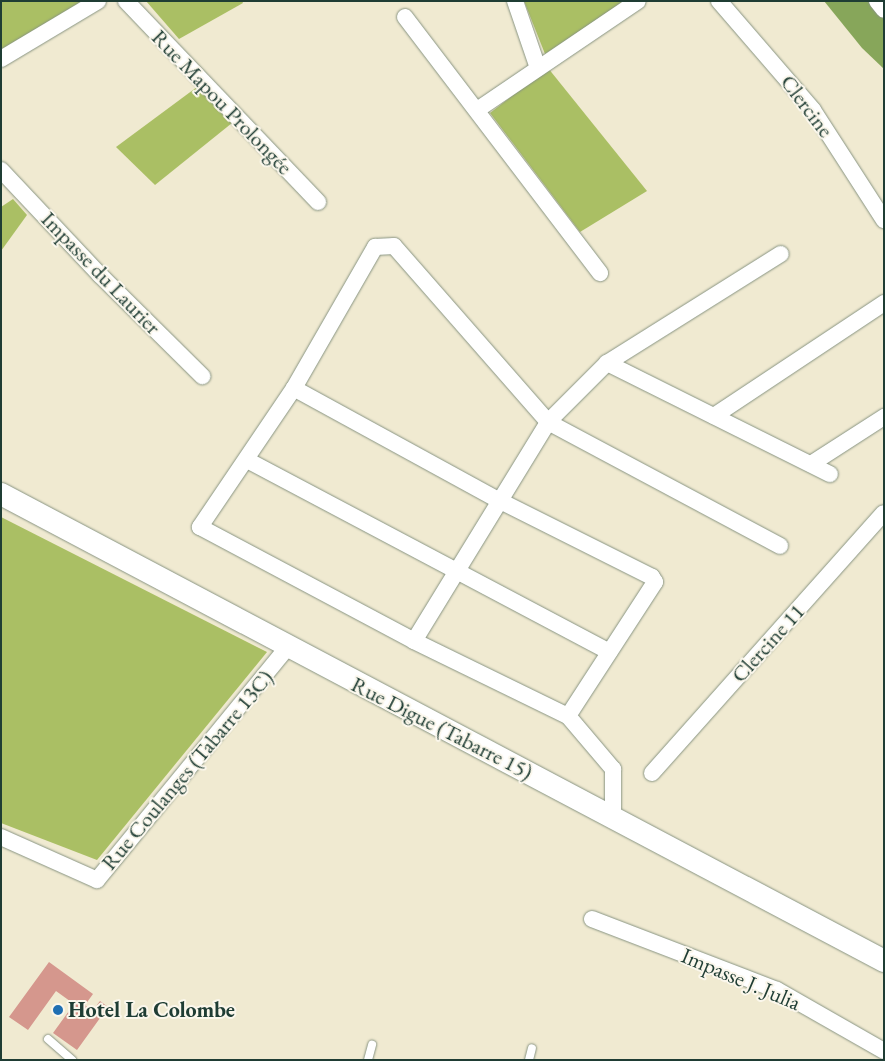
<!DOCTYPE html>
<html>
<head>
<meta charset="utf-8">
<style>
	body { margin:0 }
	#map { position:relative; width:885px; height:1061px; overflow:hidden; background:#f0ead1; font-family:"EB Garamond",serif }
	div>[style] { position:absolute }
	[style*='--x'] { left:calc(var(--x)*1px); top:calc(var(--y)*1px); width:calc(var(--w)*1px); rotate:calc(var(--a)*1deg) }
	.green>* { inset:0; background:#aabf64 }
	.forest>* { inset:0; background:#87a65a }
	.building>* { inset:0; background:#d5978d }
	.roads { filter:drop-shadow(0 0 1px #889482) drop-shadow(0 0 1px #889482) }
	.lane>* { height:8px; margin:-4px; padding:0 4px; transform-origin:4px; border-radius:4px; background:#fff }
	.street>* { height:16px; margin:-8px; padding:0 8px; transform-origin:8px; border-radius:8px; background:#fff }
	.secondary>* { height:22px; margin:-11px; padding:0 11px; transform-origin:11px; border-radius:11px; background:#fff }
	.dots>* { width:14px; height:14px; translate:-50% -50%; box-sizing:border-box; border:2px solid #fbf7ec; border-radius:50% }
	span { translate:-50% -50%; white-space:nowrap; text-align:center; line-height:1.15; -webkit-text-stroke:4px #fbf7ec; paint-order:stroke }
	.street-label { font-size:22px; color:#1f3d34 }
	.poi-label { font-size:22px; color:#1f3d34; font-weight:700 }
	.left { translate:0 -50%; text-align:left }
	.frame { position:absolute; inset:0; border:2px solid #1f3d34; pointer-events:none }
</style>
</head>
<body>
<div id="map">
	<div class="green">
		<i style="clip-path:polygon(1px 1px,91px 1px,1px 53px)"></i>
		<i style="clip-path:polygon(146px 1px,242px 1px,243px 3px,179px 39px)"></i>
		<i style="clip-path:polygon(524px 1px,625px 1px,545px 54px)"></i>
		<i style="clip-path:polygon(548px 68px,647px 191px,580px 232px,490px 113px)"></i>
		<i style="clip-path:polygon(197px 87px,232px 123px,155px 185px,116px 147px)"></i>
		<i style="clip-path:polygon(13px 199px,27px 215px,1px 251px,1px 207px)"></i>
		<i style="clip-path:polygon(1px 517px,267px 652px,97px 860px,1px 823px)"></i>
	</div>
	<div class="forest">
		<i style="clip-path:polygon(824px 1px,884px 1px,884px 69px,862px 48px)"></i>
	</div>
	<div class="building">
		<i style="clip-path:polygon(49px 962px,93px 994px,85px 1005px,92px 1011px,100px 1001px,108px 1007px,77px 1050px,53px 1033px,74px 1004px,56px 991px,28px 1030px,9px 1017px)"></i>
	</div>
	<div class="roads">
		<div class="lane">
			<i style="--x:48;--y:1039;--w:32;--a:41"></i>
			<i style="--x:368;--y:1060;--w:16;--a:-75"></i>
			<i style="--x:529;--y:1060;--w:12;--a:-76"></i>
		</div>
		<div class="street">
			<i style="--x:126;--y:1;--w:278;--a:46.3"></i>
			<i style="--x:515;--y:1;--w:71;--a:71.1"></i>
			<i style="--x:719;--y:1;--w:144;--a:49.2"></i>
			<i style="--x:813;--y:110;--w:131;--a:57.2"></i>
			<i style="--x:877;--y:1;--w:11;--a:52"></i>
			<i style="--x:405;--y:17;--w:322;--a:52.7"></i>
			<i style="--x:1;--y:59;--w:113;--a:-30.9"></i>
			<i style="--x:477;--y:110;--w:194;--a:-34.1"></i>
			<i style="--x:1;--y:170;--w:144;--a:46.7"></i>
			<i style="--x:100;--y:275;--w:144;--a:44.7"></i>
			<i style="--x:607;--y:363;--w:249;--a:26.5"></i>
			<i style="--x:294;--y:388;--w:163;--a:-60.1"></i>
			<i style="--x:375;--y:247;--w:19;--a:-3"></i>
			<i style="--x:394;--y:246;--w:234;--a:48.8"></i>
			<i style="--x:548;--y:422;--w:263;--a:28.1"></i>
			<i style="--x:714;--y:416;--w:204;--a:-33.6"></i>
			<i style="--x:247;--y:460;--w:410;--a:27.9"></i>
			<i style="--x:811;--y:464;--w:87;--a:-32.8"></i>
			<i style="--x:414;--y:641;--w:257;--a:-58.5"></i>
			<i style="--x:548;--y:422;--w:83;--a:-45"></i>
			<i style="--x:607;--y:363;--w:205;--a:-32.1"></i>
			<i style="--x:568;--y:716;--w:160;--a:-57"></i>
			<i style="--x:655;--y:582;--w:6;--a:-121"></i>
			<i style="--x:652;--y:577;--w:170;--a:-153.4"></i>
			<i style="--x:500;--y:501;--w:235;--a:-151.3"></i>
			<i style="--x:294;--y:388;--w:168;--a:124.1"></i>
			<i style="--x:200;--y:527;--w:242;--a:28"></i>
			<i style="--x:414;--y:641;--w:171;--a:26"></i>
			<i style="--x:568;--y:716;--w:70;--a:49.7"></i>
			<i style="--x:613;--y:769;--w:48;--a:90"></i>
			<i style="--x:652;--y:773;--w:348;--a:-48.3"></i>
			<i style="--x:1;--y:837;--w:105;--a:24.1"></i>
			<i style="--x:97;--y:880;--w:300;--a:-50.7"></i>
			<i style="--x:592;--y:919;--w:198;--a:21"></i>
			<i style="--x:777;--y:990;--w:123;--a:29.7"></i>
		</div>
		<div class="secondary">
			<i style="--x:1;--y:494;--w:999;--a:27.87"></i>
		</div>
	</div>
	<div class="dots">
		<i style="left:58px;top:1010px;background:#1f6fb2"></i>
	</div>
	<div class="street-label">
		<span style="left:222px;top:102px;rotate:46deg">Rue Mapou Prolongée</span>
		<span style="left:807px;top:106px;rotate:53deg">Clercine</span>
		<span style="left:101px;top:273px;rotate:46deg">Impasse du Laurier</span>
		<span style="left:768px;top:643px;rotate:-48deg">Clercine 11</span>
		<span style="left:442px;top:728px;rotate:27deg">Rue Digue (Tabarre 15)</span>
		<span style="left:187px;top:770px;rotate:-50deg">Rue Coulanges (Tabarre 13C)</span>
		<span style="left:741px;top:979px;rotate:23deg">Impasse J. Julia</span>
	</div>
	<div class="poi-label">
		<span class="left" style="left:68px;top:1010px">Hotel La Colombe</span>
	</div>
	<div class="frame"></div>
</div>
</body>
</html>
